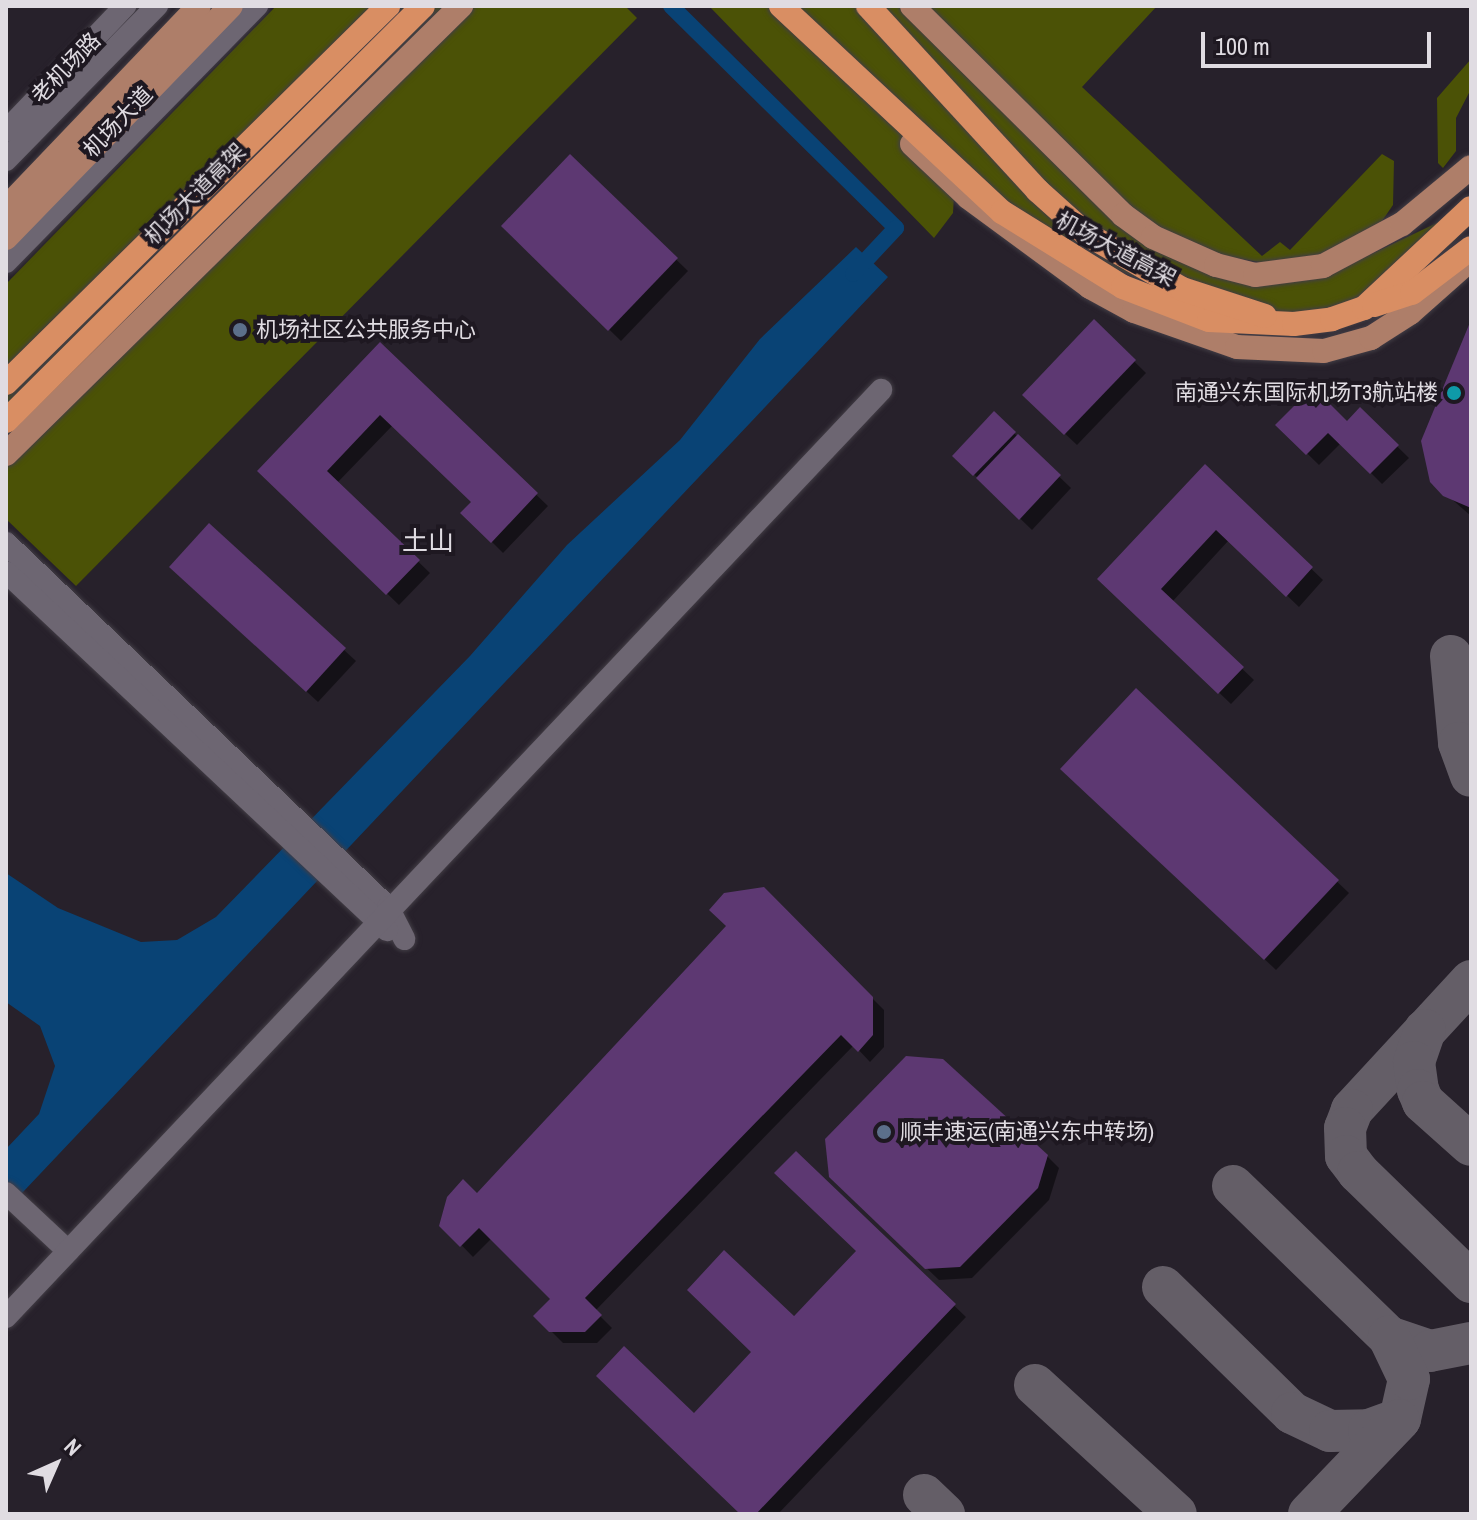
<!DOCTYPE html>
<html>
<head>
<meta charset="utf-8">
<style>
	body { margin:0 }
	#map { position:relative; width:1477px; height:1520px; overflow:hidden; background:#27212b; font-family:"Archivo Narrow","Noto Sans SC",sans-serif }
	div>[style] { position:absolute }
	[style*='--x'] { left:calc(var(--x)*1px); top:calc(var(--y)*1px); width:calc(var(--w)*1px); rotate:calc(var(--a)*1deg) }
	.green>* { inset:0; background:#4b5206 }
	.water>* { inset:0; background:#094375 }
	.shadow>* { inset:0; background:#0007 }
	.canal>* { height:16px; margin:-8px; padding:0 8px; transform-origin:8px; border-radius:8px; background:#094375 }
	.taxiway>* { height:42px; margin:-21px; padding:0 21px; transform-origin:21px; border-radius:21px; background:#645e67 }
	.building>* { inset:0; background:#5d3872 }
	.roads { filter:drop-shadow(0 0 2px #423d45) drop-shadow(0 0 2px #423d45) }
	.minor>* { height:22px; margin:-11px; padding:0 11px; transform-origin:11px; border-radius:11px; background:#6d6672 }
	.major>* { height:24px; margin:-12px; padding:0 12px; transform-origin:12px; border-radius:12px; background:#ae7e69 }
	.highway>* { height:24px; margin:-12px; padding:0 12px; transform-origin:12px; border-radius:12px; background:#d98e63 }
	.dots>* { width:22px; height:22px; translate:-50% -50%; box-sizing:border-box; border:4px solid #1e1821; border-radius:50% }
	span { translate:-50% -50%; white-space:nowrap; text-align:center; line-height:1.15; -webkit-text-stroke:8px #1e1821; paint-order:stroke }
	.street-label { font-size:22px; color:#e0dce2 }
	.poi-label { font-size:22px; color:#e0dce2 }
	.left { translate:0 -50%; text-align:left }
	.right { translate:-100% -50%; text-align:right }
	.quarter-label { font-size:26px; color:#e0dce2 }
	.frame { position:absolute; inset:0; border:8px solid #e0dce2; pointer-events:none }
	.north { position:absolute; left:16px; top:1424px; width:80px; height:80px; -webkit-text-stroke:6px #1e1821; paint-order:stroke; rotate:45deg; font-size:22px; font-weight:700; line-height:32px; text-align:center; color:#e0dce2 }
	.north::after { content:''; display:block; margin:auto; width:28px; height:36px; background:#e0dce2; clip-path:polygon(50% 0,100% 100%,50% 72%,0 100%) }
	.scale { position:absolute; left:1201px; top:32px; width:230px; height:36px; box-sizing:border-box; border:4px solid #e0dce2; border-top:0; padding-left:10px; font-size:24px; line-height:28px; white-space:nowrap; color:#e0dce2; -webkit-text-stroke:6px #1e1821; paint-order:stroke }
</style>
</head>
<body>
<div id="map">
	<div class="green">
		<i style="clip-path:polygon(276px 6px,625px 6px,637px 18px,76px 586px,6px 519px,6px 284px)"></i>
		<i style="clip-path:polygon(709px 6px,903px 6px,1146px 244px,1218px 277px,1268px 283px,1325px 276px,1441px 221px,1457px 238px,1409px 282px,1331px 317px,1215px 313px,954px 196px,953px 213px,934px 238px)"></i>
		<i style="clip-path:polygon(924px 6px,1157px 6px,1082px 87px,1262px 256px,1280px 242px,1290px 250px,1382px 154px,1394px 161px,1393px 205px,1382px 221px,1320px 255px,1266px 263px,1212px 254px,1169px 237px,1127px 209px)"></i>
		<i style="clip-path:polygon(1471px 59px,1471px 89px,1456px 118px,1456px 151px,1443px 168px,1438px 163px,1437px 98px)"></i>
	</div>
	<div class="water">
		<i style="clip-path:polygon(856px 247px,888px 277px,6px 1210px,6px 1149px,39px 1114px,55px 1066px,40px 1026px,6px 1002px,6px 873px,58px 908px,141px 942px,177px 940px,216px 917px,470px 656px,567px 545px,680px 440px,760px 339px)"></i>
	</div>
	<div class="shadow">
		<i style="clip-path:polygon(570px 157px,688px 271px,621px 341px,503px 226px)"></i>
		<i style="clip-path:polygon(1094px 322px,1146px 373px,1077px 445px,1024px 395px)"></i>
		<i style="clip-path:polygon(1471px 323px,1471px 516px,1431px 481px,1423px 441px)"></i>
		<i style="clip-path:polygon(380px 345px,548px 506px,503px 553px,463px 513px,474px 502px,393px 425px,337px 483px,430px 573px,399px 605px,260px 471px)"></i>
		<i style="clip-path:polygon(1360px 410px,1409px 458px,1382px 484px,1341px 443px,1319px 465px,1278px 425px,1347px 423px)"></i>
		<i style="clip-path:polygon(994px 414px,1071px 488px,1032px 530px,955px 456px)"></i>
		<i style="clip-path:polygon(1205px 467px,1323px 580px,1299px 607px,1229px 540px,1172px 602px,1254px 680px,1231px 704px,1099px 578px)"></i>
		<i style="clip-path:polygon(209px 526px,356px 661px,318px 702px,183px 578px)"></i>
		<i style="clip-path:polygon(1136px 691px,1349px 893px,1276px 970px,1075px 780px)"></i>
		<i style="clip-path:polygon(763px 889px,884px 1010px,884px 1047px,870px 1062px,854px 1045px,595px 1311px,612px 1328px,597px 1343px,563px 1343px,536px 1316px,553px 1299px,492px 1238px,473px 1257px,442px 1225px,478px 1196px)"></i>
		<i style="clip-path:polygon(796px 1154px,966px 1317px,778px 1514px,742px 1514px,694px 1415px,858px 1252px)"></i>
		<i style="clip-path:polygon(1047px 1156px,1059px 1168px,1049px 1200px,972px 1278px,939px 1280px,830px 1176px)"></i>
	</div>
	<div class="canal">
		<i style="--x:671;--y:6;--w:316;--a:44.6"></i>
		<i style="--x:896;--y:228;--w:63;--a:133.1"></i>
	</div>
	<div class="taxiway">
		<i style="--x:1451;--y:656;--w:87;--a:84.7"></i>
		<i style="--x:1459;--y:743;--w:35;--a:70"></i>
		<i style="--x:1471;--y:981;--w:176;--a:132.7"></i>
		<i style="--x:1352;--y:1110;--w:19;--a:111"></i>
		<i style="--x:1345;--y:1128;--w:28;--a:88"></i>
		<i style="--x:1346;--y:1156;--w:20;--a:53"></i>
		<i style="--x:1358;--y:1172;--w:158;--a:44.2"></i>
		<i style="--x:1425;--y:1030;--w:34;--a:109"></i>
		<i style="--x:1414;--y:1062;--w:28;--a:82"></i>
		<i style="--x:1418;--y:1090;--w:13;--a:67"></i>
		<i style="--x:1423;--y:1102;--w:64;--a:41.9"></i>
		<i style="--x:1233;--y:1186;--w:217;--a:44.1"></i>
		<i style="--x:1389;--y:1337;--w:43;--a:18.9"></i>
		<i style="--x:1430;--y:1351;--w:42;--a:-11"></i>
		<i style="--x:1163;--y:1287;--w:180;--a:44.3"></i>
		<i style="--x:1292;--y:1413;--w:42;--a:25.3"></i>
		<i style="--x:1330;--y:1431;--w:39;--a:-1"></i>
		<i style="--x:1369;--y:1430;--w:33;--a:-20"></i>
		<i style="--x:1400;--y:1419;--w:41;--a:-77.3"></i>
		<i style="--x:1409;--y:1379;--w:47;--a:-115.5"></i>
		<i style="--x:1035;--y:1385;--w:191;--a:42.5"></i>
		<i style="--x:924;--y:1495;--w:28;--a:44"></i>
		<i style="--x:1309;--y:1514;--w:130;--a:-46.2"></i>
	</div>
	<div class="building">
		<i style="clip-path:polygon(570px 154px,678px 258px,608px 331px,501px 226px)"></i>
		<i style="clip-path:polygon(1094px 319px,1136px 360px,1064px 435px,1022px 395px)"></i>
		<i style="clip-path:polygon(1471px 320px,1471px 508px,1443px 496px,1430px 482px,1421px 441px)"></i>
		<i style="clip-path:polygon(380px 342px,538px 493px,491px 543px,460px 513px,471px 502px,380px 415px,327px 471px,420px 560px,386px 595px,257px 471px)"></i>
		<i style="clip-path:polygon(1313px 387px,1347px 421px,1360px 407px,1399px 445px,1370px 474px,1328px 433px,1306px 455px,1275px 425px)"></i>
		<i style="clip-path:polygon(994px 411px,1016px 432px,973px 476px,952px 456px)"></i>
		<i style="clip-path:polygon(1018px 434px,1061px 475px,1019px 520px,976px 478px)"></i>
		<i style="clip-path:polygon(1205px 464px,1313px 567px,1286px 597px,1216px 530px,1161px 589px,1244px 667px,1218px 694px,1097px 579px)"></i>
		<i style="clip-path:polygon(209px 523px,346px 648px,306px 692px,169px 567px)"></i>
		<i style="clip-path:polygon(1136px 688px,1339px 880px,1264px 960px,1060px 769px)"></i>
		<i style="clip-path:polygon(764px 887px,873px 997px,873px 1035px,858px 1052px,841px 1035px,585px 1298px,602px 1315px,585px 1332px,549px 1332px,533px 1316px,550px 1299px,479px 1228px,460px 1247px,439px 1226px,447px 1197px,463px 1179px,477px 1193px,726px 926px,709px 910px,724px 893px)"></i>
		<i style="clip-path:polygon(906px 1056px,943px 1059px,1048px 1155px,1038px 1188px,960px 1267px,925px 1269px,829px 1177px,825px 1139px)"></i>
		<i style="clip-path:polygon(796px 1151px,956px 1304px,756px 1514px,740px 1514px,596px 1376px,624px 1346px,694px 1413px,751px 1352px,687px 1290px,724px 1250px,794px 1316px,856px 1251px,774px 1173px)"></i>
	</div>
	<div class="roads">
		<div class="minor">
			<i style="--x:6;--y:131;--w:173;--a:-46.4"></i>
			<i style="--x:6;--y:160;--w:216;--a:-45.6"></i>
			<i style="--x:6;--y:262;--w:359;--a:-45.6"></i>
			<i style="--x:6;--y:543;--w:528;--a:43.62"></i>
			<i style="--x:388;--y:907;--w:36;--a:63"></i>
			<i style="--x:6;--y:572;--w:523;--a:43.22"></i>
			<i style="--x:6;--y:1193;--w:85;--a:43.1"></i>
			<i style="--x:6;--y:1317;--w:1275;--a:-46.65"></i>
		</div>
		<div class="major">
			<i style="--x:912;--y:6;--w:297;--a:44.7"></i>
			<i style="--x:1123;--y:215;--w:37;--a:36"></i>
			<i style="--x:1153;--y:237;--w:69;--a:24"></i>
			<i style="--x:1216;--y:265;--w:40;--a:14.4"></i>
			<i style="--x:1255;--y:275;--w:69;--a:-7.5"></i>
			<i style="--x:1323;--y:266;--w:89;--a:-28"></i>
			<i style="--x:1402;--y:224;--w:89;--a:-39.6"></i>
			<i style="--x:912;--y:144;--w:77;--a:43.4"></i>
			<i style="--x:968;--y:197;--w:152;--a:36.4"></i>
			<i style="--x:1090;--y:287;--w:50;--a:28.6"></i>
			<i style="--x:1134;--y:311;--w:109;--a:19.3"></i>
			<i style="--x:1237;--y:347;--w:87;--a:2.6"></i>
			<i style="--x:1324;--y:351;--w:49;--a:-15.5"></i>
			<i style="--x:1371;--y:338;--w:46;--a:-32.7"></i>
			<i style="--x:1410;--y:313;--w:81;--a:-41.5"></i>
			<i style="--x:6;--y:208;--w:279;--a:-46.3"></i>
			<i style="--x:6;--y:238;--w:323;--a:-45.9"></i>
			<i style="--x:6;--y:454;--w:639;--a:-44.56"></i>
		</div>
		<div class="highway">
			<i style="--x:781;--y:6;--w:302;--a:43"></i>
			<i style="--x:1002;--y:212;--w:142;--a:31.8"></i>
			<i style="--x:1123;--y:287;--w:92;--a:21"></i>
			<i style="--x:1209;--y:320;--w:85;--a:2.7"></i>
			<i style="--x:1294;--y:324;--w:38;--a:-7"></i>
			<i style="--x:1332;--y:319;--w:34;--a:-19"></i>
			<i style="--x:1364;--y:308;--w:146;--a:-43.1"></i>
			<i style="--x:868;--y:6;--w:250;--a:47.4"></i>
			<i style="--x:1037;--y:190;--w:64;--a:41.9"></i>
			<i style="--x:1085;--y:233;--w:112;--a:30"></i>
			<i style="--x:1182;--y:289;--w:87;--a:18"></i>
			<i style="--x:1374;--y:305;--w:40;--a:-18"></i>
			<i style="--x:1412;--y:293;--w:74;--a:-37.3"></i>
			<i style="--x:6;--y:383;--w:537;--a:-44.62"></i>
			<i style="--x:6;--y:421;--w:588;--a:-44.86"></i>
		</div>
	</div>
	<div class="dots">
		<i style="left:240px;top:330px;background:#5c6f8a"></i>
		<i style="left:1454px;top:393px;background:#0f9aa8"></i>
		<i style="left:884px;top:1132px;background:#5c6f8a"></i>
	</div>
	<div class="street-label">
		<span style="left:66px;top:68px;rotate:-46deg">老机场路</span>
		<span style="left:118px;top:122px;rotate:-46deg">机场大道</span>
		<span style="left:195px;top:194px;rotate:-45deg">机场大道高架</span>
		<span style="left:1116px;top:249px;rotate:28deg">机场大道高架</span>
	</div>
	<div class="poi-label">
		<span class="left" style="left:256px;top:330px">机场社区公共服务中心</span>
		<span class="right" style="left:1438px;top:393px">南通兴东国际机场T3航站楼</span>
		<span class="left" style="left:900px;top:1132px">顺丰速运(南通兴东中转场)</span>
	</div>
	<div class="quarter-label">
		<span style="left:428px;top:541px">土山</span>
	</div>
	<div class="frame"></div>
	<div class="north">N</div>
	<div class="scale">100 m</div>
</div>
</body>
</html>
